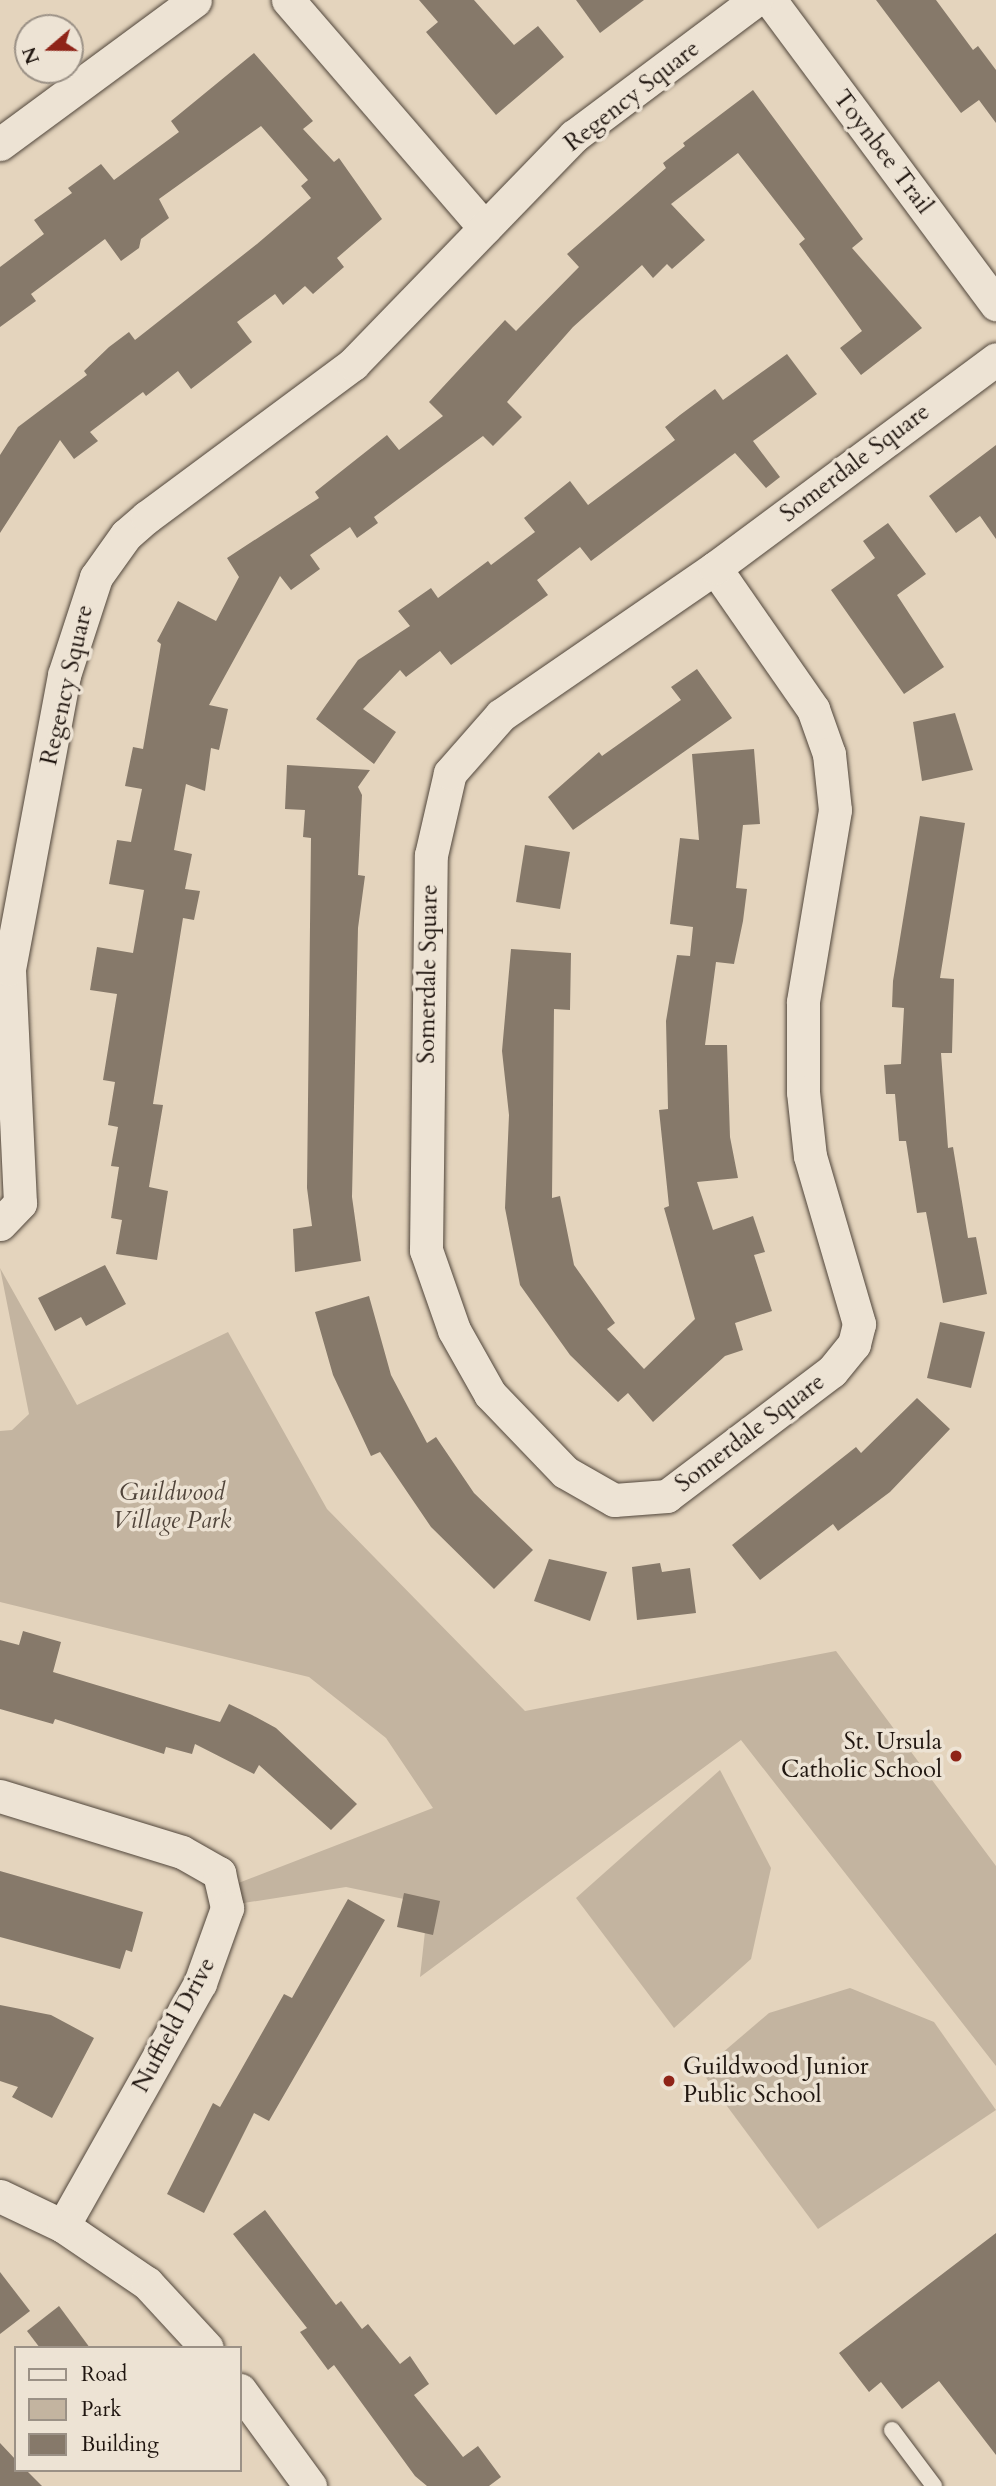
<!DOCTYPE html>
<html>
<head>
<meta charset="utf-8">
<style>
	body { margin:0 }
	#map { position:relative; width:996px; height:2486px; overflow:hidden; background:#e4d4bd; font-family:Cardo,serif }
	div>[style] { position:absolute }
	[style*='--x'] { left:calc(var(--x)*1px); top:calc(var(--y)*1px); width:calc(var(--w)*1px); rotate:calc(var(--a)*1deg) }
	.green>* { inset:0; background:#c3b4a0 }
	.building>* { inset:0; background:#86796a }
	.roads { filter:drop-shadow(0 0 2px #51463b) drop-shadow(0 0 2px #51463b) }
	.lane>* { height:16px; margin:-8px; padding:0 8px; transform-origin:8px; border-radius:8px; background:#ede3d4 }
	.street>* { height:33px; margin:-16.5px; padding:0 16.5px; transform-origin:16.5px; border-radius:16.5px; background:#ede3d4 }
	.dots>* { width:19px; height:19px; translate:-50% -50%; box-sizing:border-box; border:4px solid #ede3d4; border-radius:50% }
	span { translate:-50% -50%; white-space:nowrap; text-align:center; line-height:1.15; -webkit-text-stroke:7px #ede3d4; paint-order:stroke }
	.street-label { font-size:24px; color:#201610 }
	.park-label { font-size:24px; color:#51453b; font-style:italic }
	.poi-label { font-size:24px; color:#201610 }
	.right { translate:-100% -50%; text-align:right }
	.left { translate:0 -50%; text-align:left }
	.legend { position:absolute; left:14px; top:2346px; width:228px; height:126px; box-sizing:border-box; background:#ede3d4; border:2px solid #9b9186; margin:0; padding:9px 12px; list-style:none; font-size:21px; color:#201610 }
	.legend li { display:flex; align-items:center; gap:14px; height:35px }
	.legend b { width:35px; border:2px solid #9b9186 }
	.north { position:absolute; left:14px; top:14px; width:70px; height:70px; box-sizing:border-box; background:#ede3d4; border:2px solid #9b9186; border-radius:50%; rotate:250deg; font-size:19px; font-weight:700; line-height:28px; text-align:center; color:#201610 }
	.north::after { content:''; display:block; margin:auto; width:24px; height:32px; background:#8f2418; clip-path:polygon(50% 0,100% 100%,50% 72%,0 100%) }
</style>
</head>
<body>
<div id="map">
	<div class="green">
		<i style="clip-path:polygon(0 1268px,77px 1405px,228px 1332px,327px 1509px,525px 1711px,836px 1651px,996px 1866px,996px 2066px,741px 1740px,420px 1977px,428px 1904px,346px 1887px,231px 1905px,233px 1885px,433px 1808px,386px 1738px,309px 1677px,0 1602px,0 1431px,12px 1430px,29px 1414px)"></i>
		<i style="clip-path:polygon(720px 1770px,771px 1868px,751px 1959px,674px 2028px,576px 1898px)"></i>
		<i style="clip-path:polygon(850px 1988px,934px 2022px,996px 2110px,818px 2229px,701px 2071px,769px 2013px)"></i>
	</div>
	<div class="building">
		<i style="clip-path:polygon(419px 0,474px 0,514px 45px,538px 26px,564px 57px,496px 115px,426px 32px,438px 22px)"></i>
		<i style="clip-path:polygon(576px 0,644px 0,600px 33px)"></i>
		<i style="clip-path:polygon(876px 0,936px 0,973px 50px,978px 46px,996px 70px,996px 123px,979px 100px,961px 113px)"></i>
		<i style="clip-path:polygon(254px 53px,313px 121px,303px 129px,334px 162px,339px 158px,382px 219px,337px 258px,344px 267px,313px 294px,305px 286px,283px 305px,275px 294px,237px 322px,252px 342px,191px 389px,178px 371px,146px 396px,143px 392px,90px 432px,98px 441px,74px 459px,60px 440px,0 533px,0 455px,18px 427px,87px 375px,84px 371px,109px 347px,129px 332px,135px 340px,257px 244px,311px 198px,301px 186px,308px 180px,261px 126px,159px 199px,169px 218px,141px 239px,139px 248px,121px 261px,105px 239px,31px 294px,36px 301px,0 327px,0 267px,44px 234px,34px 220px,72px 193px,68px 188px,101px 164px,114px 180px,179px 132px,171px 121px)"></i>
		<i style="clip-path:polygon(753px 90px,863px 239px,852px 248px,922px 328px,861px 375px,840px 348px,862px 331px,799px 244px,805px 239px,738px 153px,671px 204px,705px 240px,672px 269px,667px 264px,653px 278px,642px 265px,573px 327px,507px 402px,522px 417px,493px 446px,483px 436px,374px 517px,378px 523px,357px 538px,350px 527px,310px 555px,320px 569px,291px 590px,280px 576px,209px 705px,228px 709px,219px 750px,211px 748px,205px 791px,186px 784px,174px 850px,192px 854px,185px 889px,200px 891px,194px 920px,183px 918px,153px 1104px,163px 1105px,149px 1187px,168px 1191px,157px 1260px,116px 1254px,122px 1220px,111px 1218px,119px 1167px,111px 1166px,118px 1127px,108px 1125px,115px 1082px,103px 1080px,117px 994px,90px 990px,97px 947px,133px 953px,144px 890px,109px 884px,117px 840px,131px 842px,142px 789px,125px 786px,133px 747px,143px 749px,161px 644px,157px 641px,178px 601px,216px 621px,239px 577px,227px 558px,319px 498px,315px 492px,387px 435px,399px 450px,443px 416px,429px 402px,505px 320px,516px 331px,579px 267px,567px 254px,666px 168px,663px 163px,685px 146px,683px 143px)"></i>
		<i style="clip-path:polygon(787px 354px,817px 394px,753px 441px,780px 477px,766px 488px,735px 453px,591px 561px,580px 547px,537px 580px,548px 595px,451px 665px,440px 651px,406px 677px,400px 670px,363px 709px,396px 732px,374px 764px,316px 719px,358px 660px,410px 626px,398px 611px,431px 588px,438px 598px,488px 561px,491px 565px,535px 532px,524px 518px,570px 481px,588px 505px,675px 440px,665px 427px,680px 415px,715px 389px,723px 400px)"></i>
		<i style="clip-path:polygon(996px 445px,996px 539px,980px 516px,956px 533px,929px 496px)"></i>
		<i style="clip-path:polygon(888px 523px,926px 574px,897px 595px,944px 667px,904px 694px,831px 590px,875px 558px,863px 541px)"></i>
		<i style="clip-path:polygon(697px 669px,732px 718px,573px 830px,548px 797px,599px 752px,602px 756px,681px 700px,671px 687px)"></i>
		<i style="clip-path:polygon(955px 713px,973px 770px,922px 781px,913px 722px)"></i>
		<i style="clip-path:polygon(754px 749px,760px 824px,743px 825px,736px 888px,747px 889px,743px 921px,734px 964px,716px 962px,705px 1045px,727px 1045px,730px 1137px,738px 1178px,697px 1182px,713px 1230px,753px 1216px,765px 1252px,754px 1255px,772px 1311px,735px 1323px,743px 1350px,725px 1356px,653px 1422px,628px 1393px,618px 1402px,570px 1355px,520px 1285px,505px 1208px,509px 1115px,502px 1051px,511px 949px,571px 953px,570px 1010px,554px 1009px,552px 1198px,560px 1196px,574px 1265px,615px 1323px,607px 1329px,644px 1369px,695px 1319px,664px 1208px,669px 1206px,659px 1110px,668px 1109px,666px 1021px,677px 955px,690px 956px,693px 927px,670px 924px,680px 838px,699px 840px,692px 754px)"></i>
		<i style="clip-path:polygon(287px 765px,370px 770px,358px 787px,362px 795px,358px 875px,365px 876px,358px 928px,352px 1197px,361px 1261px,295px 1272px,293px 1229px,312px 1226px,307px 1188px,311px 838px,303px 837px,305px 810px,285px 809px)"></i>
		<i style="clip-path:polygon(920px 816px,965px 823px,940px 978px,954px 979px,952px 1053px,941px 1053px,948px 1148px,953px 1147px,968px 1238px,976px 1237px,987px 1294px,943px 1303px,926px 1212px,917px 1213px,906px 1141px,899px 1141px,895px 1094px,886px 1094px,884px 1065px,901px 1064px,904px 1008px,892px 1007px,893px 981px)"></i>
		<i style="clip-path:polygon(525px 845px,570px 852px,560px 909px,516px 902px)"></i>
		<i style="clip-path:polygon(105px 1265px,126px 1304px,86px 1326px,81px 1317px,55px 1331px,38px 1298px)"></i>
		<i style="clip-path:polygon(369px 1296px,391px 1375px,427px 1443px,436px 1437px,474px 1493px,533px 1550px,494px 1589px,431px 1527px,380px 1452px,371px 1456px,333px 1375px,315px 1312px)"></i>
		<i style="clip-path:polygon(940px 1322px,985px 1332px,971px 1388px,927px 1378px)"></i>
		<i style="clip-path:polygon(917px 1398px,950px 1429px,890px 1492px,838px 1531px,833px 1524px,760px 1580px,732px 1545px,856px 1447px,861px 1453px)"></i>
		<i style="clip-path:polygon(549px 1559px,607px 1572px,590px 1621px,534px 1601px)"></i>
		<i style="clip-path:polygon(660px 1563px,662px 1572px,690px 1568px,696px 1613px,637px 1620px,632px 1567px)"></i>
		<i style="clip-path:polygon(23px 1631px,61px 1642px,53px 1672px,220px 1722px,229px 1704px,252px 1715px,276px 1728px,357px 1804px,331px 1830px,259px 1765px,254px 1774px,195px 1744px,192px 1754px,166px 1747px,164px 1754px,55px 1719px,53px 1724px,0 1709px,0 1640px,19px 1645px)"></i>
		<i style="clip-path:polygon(0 1871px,143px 1912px,132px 1952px,126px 1950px,120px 1969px,0 1937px)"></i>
		<i style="clip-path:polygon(404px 1893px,440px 1901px,433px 1935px,397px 1927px)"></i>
		<i style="clip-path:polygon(348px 1899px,385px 1920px,269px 2121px,254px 2113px,204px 2213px,167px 2194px,213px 2103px,220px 2107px,284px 1994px,292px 1998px)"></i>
		<i style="clip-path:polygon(0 2005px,51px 2015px,94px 2038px,52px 2118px,12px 2097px,18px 2087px,0 2081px)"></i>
		<i style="clip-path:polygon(265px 2210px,336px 2305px,341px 2301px,362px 2329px,368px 2324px,400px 2364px,410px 2356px,429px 2384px,414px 2395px,463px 2457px,478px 2446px,501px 2477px,489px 2486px,427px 2486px,415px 2476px,334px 2365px,328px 2370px,300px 2332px,307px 2328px,233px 2234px)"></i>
		<i style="clip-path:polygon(996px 2233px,996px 2455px,939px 2381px,902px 2409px,881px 2382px,869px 2392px,839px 2353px)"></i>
		<i style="clip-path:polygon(0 2272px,30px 2311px,0 2334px)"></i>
		<i style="clip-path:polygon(59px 2306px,90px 2348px,40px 2348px,27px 2331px)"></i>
		<i style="clip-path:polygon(0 2443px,16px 2460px,16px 2470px,26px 2470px,42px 2486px,0 2486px)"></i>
	</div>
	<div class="roads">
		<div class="lane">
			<i style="--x:892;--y:2430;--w:70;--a:53.1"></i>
		</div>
		<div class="street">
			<i style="--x:288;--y:0;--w:301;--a:49.2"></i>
			<i style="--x:770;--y:0;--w:379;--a:53.4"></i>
			<i style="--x:0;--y:144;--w:242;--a:-36.4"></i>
			<i style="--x:715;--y:568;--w:172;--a:55.2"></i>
			<i style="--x:813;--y:709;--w:48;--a:70.4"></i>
			<i style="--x:829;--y:754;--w:56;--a:83.9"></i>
			<i style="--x:835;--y:810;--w:195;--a:99.5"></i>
			<i style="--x:803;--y:1002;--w:90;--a:90"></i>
			<i style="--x:803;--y:1092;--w:64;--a:83.8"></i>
			<i style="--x:810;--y:1156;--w:175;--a:73.7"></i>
			<i style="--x:859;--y:1324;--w:21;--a:104"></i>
			<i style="--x:854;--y:1344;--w:35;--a:129"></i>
			<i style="--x:832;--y:1371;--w:207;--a:142.9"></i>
			<i style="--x:667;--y:1496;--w:53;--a:175.7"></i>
			<i style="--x:614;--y:1500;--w:56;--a:-150.3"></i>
			<i style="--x:565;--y:1472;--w:108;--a:-133.9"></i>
			<i style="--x:490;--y:1394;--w:73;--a:-119.4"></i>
			<i style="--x:454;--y:1330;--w:85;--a:-109.3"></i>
			<i style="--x:426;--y:1250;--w:395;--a:-89.3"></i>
			<i style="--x:431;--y:855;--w:84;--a:-77"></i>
			<i style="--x:450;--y:773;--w:77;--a:-48.7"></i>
			<i style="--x:501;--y:715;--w:260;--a:-34.5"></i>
			<i style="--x:715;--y:568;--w:350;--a:-36.6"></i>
			<i style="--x:0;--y:1224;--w:29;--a:-46"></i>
			<i style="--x:20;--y:1203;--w:234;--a:-92.7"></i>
			<i style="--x:9;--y:969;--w:299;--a:-79.4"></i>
			<i style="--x:64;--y:675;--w:103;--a:-71.9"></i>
			<i style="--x:96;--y:577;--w:52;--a:-54.5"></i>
			<i style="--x:126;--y:535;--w:28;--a:-41"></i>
			<i style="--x:147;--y:517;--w:257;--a:-36.6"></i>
			<i style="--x:353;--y:364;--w:318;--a:-45.9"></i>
			<i style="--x:574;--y:136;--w:227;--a:-36.8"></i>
			<i style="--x:0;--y:1796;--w:190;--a:17.1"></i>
			<i style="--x:182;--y:1852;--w:43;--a:29.6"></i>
			<i style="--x:219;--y:1873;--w:36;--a:77"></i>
			<i style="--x:227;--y:1908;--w:80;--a:109.8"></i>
			<i style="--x:200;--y:1983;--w:279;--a:119.4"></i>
			<i style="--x:0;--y:2196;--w:70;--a:25.5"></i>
			<i style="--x:63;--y:2226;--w:102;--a:34.2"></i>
			<i style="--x:147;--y:2283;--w:88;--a:47.3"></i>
			<i style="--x:240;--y:2390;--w:119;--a:53.9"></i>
		</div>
	</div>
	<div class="dots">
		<i style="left:956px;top:1756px;background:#8f2418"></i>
		<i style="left:669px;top:2081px;background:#8f2418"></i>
	</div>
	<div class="street-label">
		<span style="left:632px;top:96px;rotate:-38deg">Regency Square</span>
		<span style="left:883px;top:152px;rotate:53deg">Toynbee Trail</span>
		<span style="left:855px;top:463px;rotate:-37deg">Somerdale Square</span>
		<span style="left:67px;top:685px;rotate:-77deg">Regency Square</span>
		<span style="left:428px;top:974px;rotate:-89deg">Somerdale Square</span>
		<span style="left:750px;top:1433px;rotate:-37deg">Somerdale Square</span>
		<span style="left:174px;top:2025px;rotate:-62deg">Nuffield Drive</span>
	</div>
	<div class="park-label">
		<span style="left:172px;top:1507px">Guildwood<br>Village Park</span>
	</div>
	<div class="poi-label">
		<span class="right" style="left:942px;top:1756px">St. Ursula<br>Catholic School</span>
		<span class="left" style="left:683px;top:2081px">Guildwood Junior<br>Public School</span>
	</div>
	<ul class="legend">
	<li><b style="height:9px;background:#ede3d4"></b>Road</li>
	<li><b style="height:19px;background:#c3b4a0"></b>Park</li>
	<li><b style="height:19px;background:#86796a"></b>Building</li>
	</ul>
	<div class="north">N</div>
</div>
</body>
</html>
